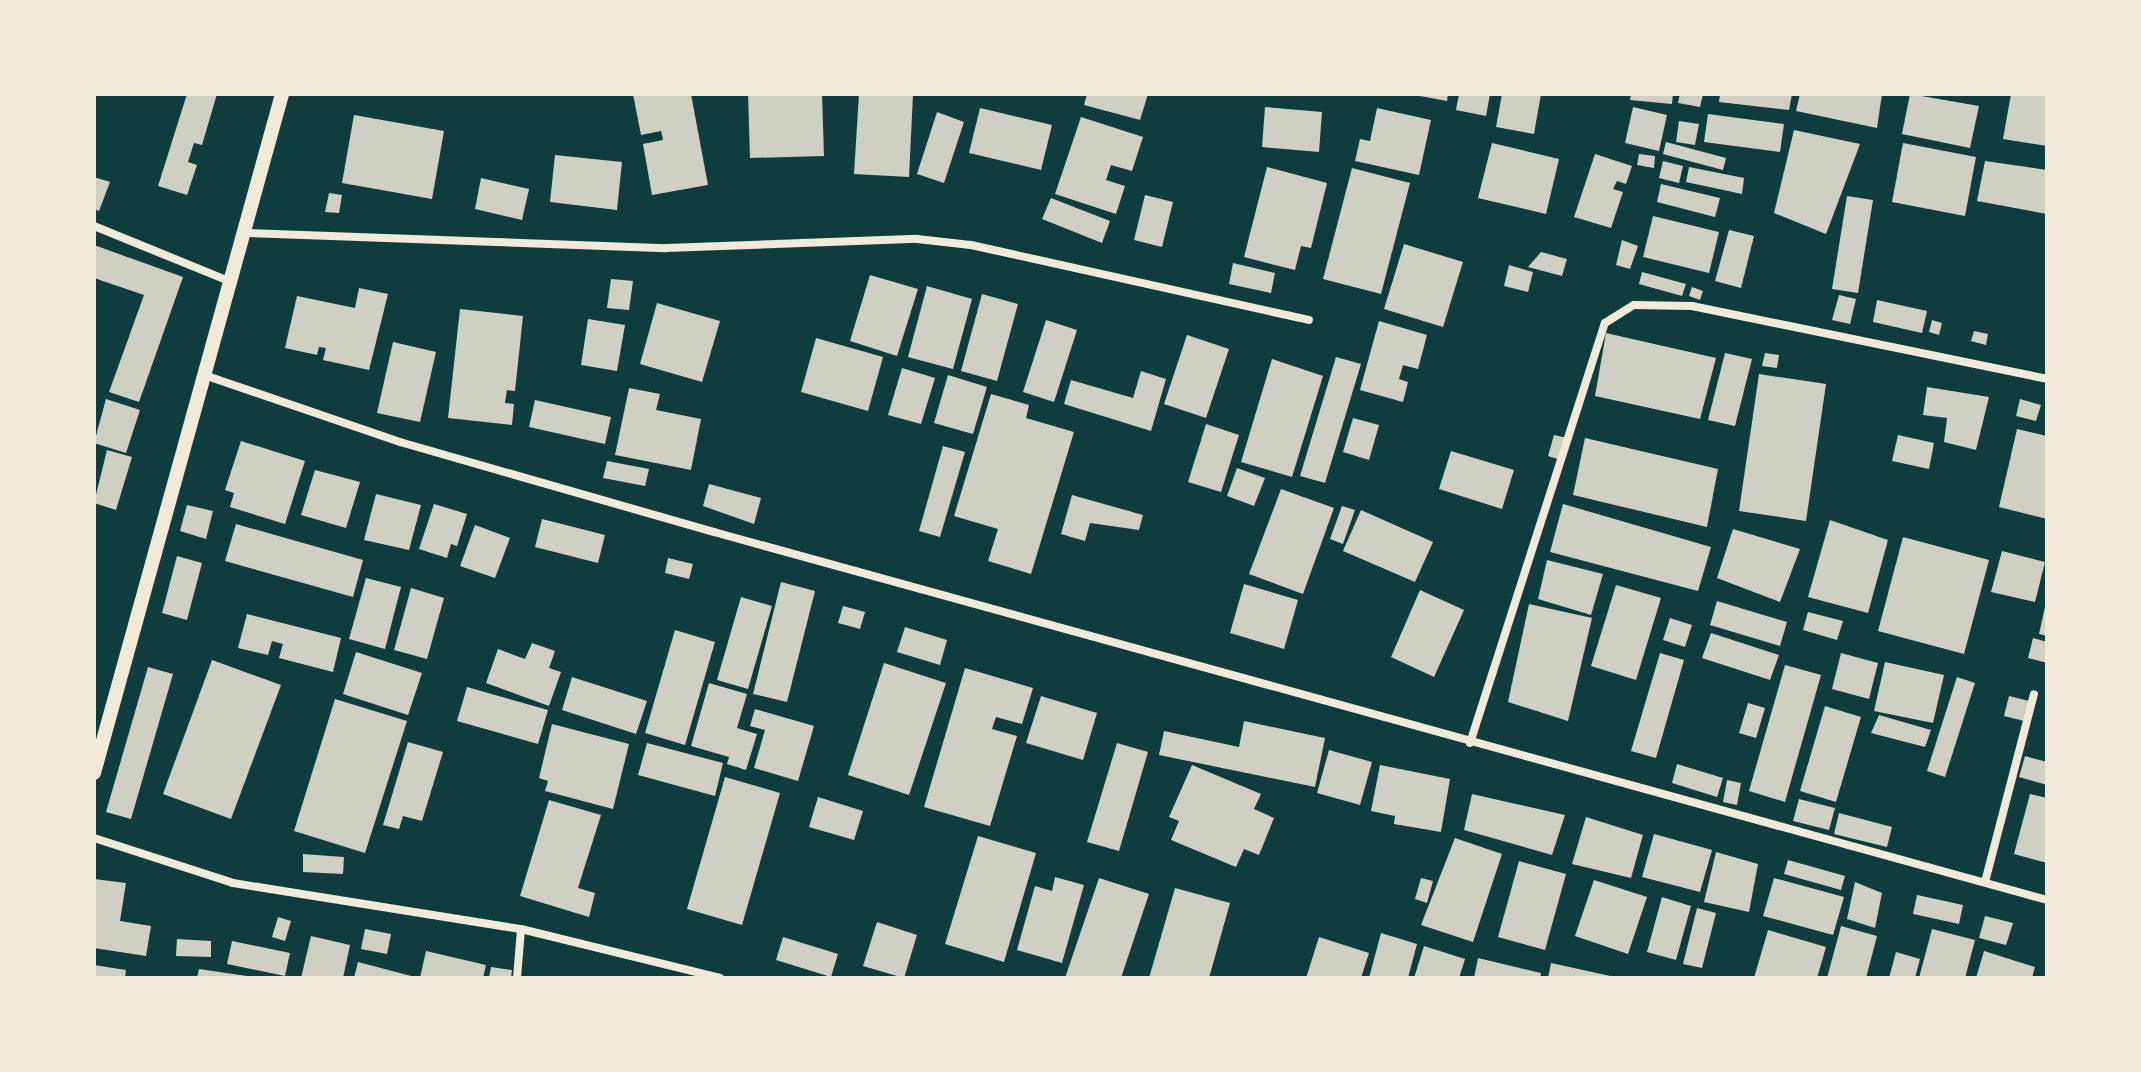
<!DOCTYPE html>
<html>
<head>
<meta charset="utf-8">
<style>
	body { margin:0 }
	#map { position:relative; width:2141px; height:1072px; overflow:hidden; background:#0f3d3e; font-family:"Varela Round",sans-serif }
	div>[style] { position:absolute }
	[style*='--x'] { left:calc(var(--x)*1px); top:calc(var(--y)*1px); width:calc(var(--w)*1px); rotate:calc(var(--a)*1deg) }
	.building>* { inset:0; background:#cfcfc3 }
	.minor>* { height:8px; margin:-4px; padding:0 4px; transform-origin:4px; border-radius:4px; background:#f1e9da }
	.tertiary>* { height:14px; margin:-7px; padding:0 7px; transform-origin:7px; border-radius:7px; background:#f1e9da }
	span { translate:-50% -50%; white-space:nowrap; text-align:center; line-height:1.15; -webkit-text-stroke:6px #f1e9da; paint-order:stroke }
	.frame { position:absolute; inset:0; border:96px solid #f1e9da; pointer-events:none }
</style>
</head>
<body>
<div id="map">
	<div class="building">
		<i style="clip-path:polygon(187px 94px,217px 94px,202px 145px,194px 143px,188px 162px,197px 165px,187px 195px,158px 186px)"></i>
		<i style="clip-path:polygon(633px 94px,691px 94px,708px 185px,652px 195px,643px 144px,663px 140px,661px 131px,641px 135px)"></i>
		<i style="clip-path:polygon(748px 94px,822px 94px,824px 156px,750px 158px)"></i>
		<i style="clip-path:polygon(859px 94px,913px 94px,909px 177px,854px 174px)"></i>
		<i style="clip-path:polygon(1087px 94px,1148px 94px,1140px 120px,1084px 105px)"></i>
		<i style="clip-path:polygon(1409px 94px,1448px 94px,1447px 101px)"></i>
		<i style="clip-path:polygon(1459px 94px,1490px 94px,1486px 116px,1456px 110px)"></i>
		<i style="clip-path:polygon(1502px 94px,1541px 94px,1534px 134px,1496px 127px)"></i>
		<i style="clip-path:polygon(1631px 94px,1673px 94px,1672px 104px,1630px 100px)"></i>
		<i style="clip-path:polygon(1680px 94px,1703px 94px,1700px 107px,1678px 103px)"></i>
		<i style="clip-path:polygon(1720px 94px,1792px 94px,1789px 110px,1719px 102px)"></i>
		<i style="clip-path:polygon(1800px 94px,1882px 94px,1877px 128px,1796px 111px)"></i>
		<i style="clip-path:polygon(1910px 94px,1979px 106px,1970px 148px,1902px 134px)"></i>
		<i style="clip-path:polygon(2011px 94px,2047px 94px,2047px 146px,2003px 139px)"></i>
		<i style="clip-path:polygon(1265px 107px,1322px 112px,1319px 152px,1262px 147px)"></i>
		<i style="clip-path:polygon(1633px 107px,1667px 115px,1659px 151px,1625px 143px)"></i>
		<i style="clip-path:polygon(980px 108px,1052px 125px,1041px 170px,969px 153px)"></i>
		<i style="clip-path:polygon(1377px 108px,1431px 120px,1419px 175px,1355px 161px,1360px 139px,1370px 141px)"></i>
		<i style="clip-path:polygon(937px 112px,964px 122px,944px 183px,917px 174px)"></i>
		<i style="clip-path:polygon(1708px 114px,1784px 124px,1780px 152px,1704px 142px)"></i>
		<i style="clip-path:polygon(354px 115px,444px 131px,432px 199px,342px 183px)"></i>
		<i style="clip-path:polygon(1081px 117px,1143px 137px,1132px 171px,1111px 165px,1106px 180px,1125px 186px,1116px 214px,1055px 194px)"></i>
		<i style="clip-path:polygon(1679px 121px,1699px 124px,1695px 145px,1676px 142px)"></i>
		<i style="clip-path:polygon(1794px 130px,1860px 144px,1826px 234px,1774px 213px)"></i>
		<i style="clip-path:polygon(1666px 142px,1726px 158px,1723px 170px,1663px 154px)"></i>
		<i style="clip-path:polygon(1492px 143px,1559px 159px,1546px 214px,1478px 198px)"></i>
		<i style="clip-path:polygon(1903px 143px,1976px 157px,1965px 216px,1892px 202px)"></i>
		<i style="clip-path:polygon(1595px 154px,1632px 166px,1626px 184px,1617px 181px,1613px 189px,1623px 192px,1611px 228px,1574px 217px)"></i>
		<i style="clip-path:polygon(1639px 154px,1655px 156px,1654px 168px,1637px 165px)"></i>
		<i style="clip-path:polygon(555px 155px,622px 162px,617px 210px,550px 202px)"></i>
		<i style="clip-path:polygon(1663px 161px,1683px 166px,1679px 183px,1659px 178px)"></i>
		<i style="clip-path:polygon(1985px 161px,2047px 170px,2047px 214px,1977px 201px)"></i>
		<i style="clip-path:polygon(1267px 167px,1327px 183px,1311px 248px,1301px 246px,1295px 270px,1244px 257px)"></i>
		<i style="clip-path:polygon(1689px 167px,1744px 178px,1742px 194px,1686px 182px)"></i>
		<i style="clip-path:polygon(1352px 168px,1410px 183px,1381px 294px,1323px 279px)"></i>
		<i style="clip-path:polygon(94px 177px,110px 182px,99px 211px,94px 209px)"></i>
		<i style="clip-path:polygon(481px 178px,529px 189px,522px 220px,475px 209px)"></i>
		<i style="clip-path:polygon(1661px 184px,1720px 198px,1715px 217px,1657px 202px)"></i>
		<i style="clip-path:polygon(329px 193px,342px 195px,339px 213px,325px 212px)"></i>
		<i style="clip-path:polygon(1145px 195px,1173px 202px,1162px 247px,1134px 240px)"></i>
		<i style="clip-path:polygon(1847px 196px,1873px 200px,1858px 293px,1832px 289px)"></i>
		<i style="clip-path:polygon(1051px 198px,1110px 221px,1102px 243px,1042px 219px)"></i>
		<i style="clip-path:polygon(1653px 216px,1719px 232px,1709px 273px,1643px 257px)"></i>
		<i style="clip-path:polygon(1729px 230px,1754px 236px,1741px 288px,1715px 281px)"></i>
		<i style="clip-path:polygon(1622px 240px,1638px 246px,1630px 269px,1616px 265px)"></i>
		<i style="clip-path:polygon(1404px 244px,1463px 262px,1443px 327px,1384px 309px)"></i>
		<i style="clip-path:polygon(94px 245px,183px 277px,139px 402px,109px 392px,144px 295px,94px 278px)"></i>
		<i style="clip-path:polygon(1541px 252px,1567px 259px,1562px 276px,1528px 267px)"></i>
		<i style="clip-path:polygon(1233px 263px,1275px 273px,1271px 293px,1229px 284px)"></i>
		<i style="clip-path:polygon(1509px 265px,1533px 272px,1528px 292px,1504px 286px)"></i>
		<i style="clip-path:polygon(1642px 272px,1686px 284px,1682px 296px,1639px 284px)"></i>
		<i style="clip-path:polygon(870px 275px,918px 289px,897px 356px,850px 341px)"></i>
		<i style="clip-path:polygon(611px 279px,633px 281px,629px 310px,607px 308px)"></i>
		<i style="clip-path:polygon(927px 286px,972px 299px,953px 369px,908px 357px)"></i>
		<i style="clip-path:polygon(1692px 287px,1703px 291px,1700px 300px,1689px 296px)"></i>
		<i style="clip-path:polygon(359px 288px,388px 294px,369px 370px,323px 360px,326px 348px,319px 347px,317px 355px,285px 348px,297px 296px,355px 308px)"></i>
		<i style="clip-path:polygon(982px 294px,1018px 304px,997px 381px,961px 371px)"></i>
		<i style="clip-path:polygon(1839px 295px,1856px 299px,1850px 324px,1832px 320px)"></i>
		<i style="clip-path:polygon(1877px 300px,1927px 311px,1922px 333px,1873px 322px)"></i>
		<i style="clip-path:polygon(657px 303px,720px 321px,702px 382px,640px 364px)"></i>
		<i style="clip-path:polygon(460px 309px,523px 316px,515px 391px,507px 390px,505px 403px,514px 404px,512px 425px,448px 418px)"></i>
		<i style="clip-path:polygon(588px 319px,625px 325px,617px 371px,581px 365px)"></i>
		<i style="clip-path:polygon(1046px 320px,1077px 330px,1054px 402px,1023px 392px)"></i>
		<i style="clip-path:polygon(1932px 320px,1942px 323px,1939px 335px,1929px 332px)"></i>
		<i style="clip-path:polygon(1379px 321px,1427px 335px,1418px 369px,1403px 365px,1399px 379px,1408px 382px,1403px 402px,1360px 390px)"></i>
		<i style="clip-path:polygon(1974px 331px,1988px 334px,1986px 345px,1971px 341px)"></i>
		<i style="clip-path:polygon(1606px 333px,1716px 358px,1700px 419px,1595px 396px)"></i>
		<i style="clip-path:polygon(1187px 335px,1229px 349px,1206px 418px,1164px 404px)"></i>
		<i style="clip-path:polygon(816px 338px,883px 357px,868px 411px,801px 392px)"></i>
		<i style="clip-path:polygon(393px 342px,436px 352px,420px 422px,377px 413px)"></i>
		<i style="clip-path:polygon(1725px 353px,1752px 359px,1735px 426px,1708px 420px)"></i>
		<i style="clip-path:polygon(1765px 353px,1779px 355px,1777px 368px,1762px 366px)"></i>
		<i style="clip-path:polygon(1336px 357px,1361px 364px,1325px 483px,1300px 476px)"></i>
		<i style="clip-path:polygon(1272px 359px,1323px 376px,1292px 477px,1241px 462px)"></i>
		<i style="clip-path:polygon(902px 368px,935px 378px,921px 424px,888px 415px)"></i>
		<i style="clip-path:polygon(1141px 371px,1166px 379px,1151px 431px,1064px 404px,1071px 380px,1133px 398px)"></i>
		<i style="clip-path:polygon(1759px 374px,1826px 384px,1806px 521px,1739px 511px)"></i>
		<i style="clip-path:polygon(948px 375px,987px 387px,973px 434px,934px 423px)"></i>
		<i style="clip-path:polygon(1927px 387px,1989px 397px,1976px 450px,1944px 442px,1947px 418px,1923px 415px)"></i>
		<i style="clip-path:polygon(629px 388px,660px 394px,656px 410px,701px 419px,691px 470px,615px 455px)"></i>
		<i style="clip-path:polygon(991px 394px,1029px 405px,1026px 418px,1074px 432px,1031px 574px,988px 561px,998px 529px,954px 516px)"></i>
		<i style="clip-path:polygon(106px 399px,140px 410px,126px 453px,94px 443px)"></i>
		<i style="clip-path:polygon(2020px 399px,2041px 405px,2036px 421px,2016px 416px)"></i>
		<i style="clip-path:polygon(535px 400px,611px 417px,605px 444px,529px 427px)"></i>
		<i style="clip-path:polygon(1353px 418px,1379px 425px,1369px 460px,1343px 452px)"></i>
		<i style="clip-path:polygon(1206px 424px,1239px 435px,1221px 492px,1188px 482px)"></i>
		<i style="clip-path:polygon(2017px 429px,2047px 436px,2047px 519px,1999px 507px)"></i>
		<i style="clip-path:polygon(1554px 435px,1567px 438px,1561px 460px,1548px 456px)"></i>
		<i style="clip-path:polygon(1898px 435px,1934px 443px,1929px 469px,1892px 461px)"></i>
		<i style="clip-path:polygon(1585px 438px,1718px 469px,1707px 527px,1573px 495px)"></i>
		<i style="clip-path:polygon(241px 441px,305px 461px,285px 524px,230px 507px,234px 493px,225px 490px)"></i>
		<i style="clip-path:polygon(943px 446px,965px 452px,940px 537px,919px 531px)"></i>
		<i style="clip-path:polygon(107px 450px,132px 457px,116px 510px,94px 503px)"></i>
		<i style="clip-path:polygon(1451px 451px,1514px 470px,1502px 509px,1439px 489px)"></i>
		<i style="clip-path:polygon(607px 461px,649px 469px,645px 486px,603px 478px)"></i>
		<i style="clip-path:polygon(1237px 468px,1265px 478px,1254px 506px,1227px 496px)"></i>
		<i style="clip-path:polygon(315px 470px,360px 482px,346px 528px,301px 515px)"></i>
		<i style="clip-path:polygon(709px 484px,761px 498px,754px 524px,703px 506px)"></i>
		<i style="clip-path:polygon(1281px 489px,1334px 508px,1303px 594px,1249px 574px)"></i>
		<i style="clip-path:polygon(376px 494px,421px 505px,409px 550px,364px 540px)"></i>
		<i style="clip-path:polygon(1072px 495px,1143px 515px,1139px 530px,1090px 523px,1085px 541px,1061px 534px)"></i>
		<i style="clip-path:polygon(434px 504px,467px 514px,457px 546px,451px 544px,447px 558px,419px 549px)"></i>
		<i style="clip-path:polygon(1563px 504px,1711px 547px,1698px 591px,1550px 552px)"></i>
		<i style="clip-path:polygon(187px 505px,213px 511px,206px 539px,180px 531px)"></i>
		<i style="clip-path:polygon(1342px 506px,1355px 510px,1343px 544px,1330px 539px)"></i>
		<i style="clip-path:polygon(1361px 510px,1433px 542px,1415px 582px,1343px 551px)"></i>
		<i style="clip-path:polygon(542px 519px,605px 535px,598px 563px,535px 547px)"></i>
		<i style="clip-path:polygon(1830px 520px,1888px 540px,1868px 613px,1808px 597px)"></i>
		<i style="clip-path:polygon(236px 524px,363px 560px,353px 597px,225px 561px)"></i>
		<i style="clip-path:polygon(475px 525px,510px 538px,495px 578px,460px 566px)"></i>
		<i style="clip-path:polygon(1733px 529px,1800px 549px,1780px 602px,1717px 578px)"></i>
		<i style="clip-path:polygon(1903px 537px,1989px 560px,1964px 654px,1878px 631px)"></i>
		<i style="clip-path:polygon(2002px 551px,2045px 562px,2035px 602px,1991px 592px)"></i>
		<i style="clip-path:polygon(177px 556px,202px 563px,187px 620px,162px 613px)"></i>
		<i style="clip-path:polygon(668px 558px,693px 564px,689px 579px,665px 573px)"></i>
		<i style="clip-path:polygon(1547px 560px,1603px 574px,1591px 615px,1538px 599px)"></i>
		<i style="clip-path:polygon(366px 578px,401px 587px,385px 649px,349px 639px)"></i>
		<i style="clip-path:polygon(781px 582px,815px 591px,787px 702px,753px 694px)"></i>
		<i style="clip-path:polygon(1244px 584px,1298px 600px,1284px 649px,1230px 633px)"></i>
		<i style="clip-path:polygon(1616px 585px,1661px 598px,1636px 680px,1591px 666px)"></i>
		<i style="clip-path:polygon(411px 588px,444px 598px,427px 659px,394px 650px)"></i>
		<i style="clip-path:polygon(1420px 590px,1464px 610px,1434px 677px,1391px 657px)"></i>
		<i style="clip-path:polygon(741px 597px,772px 606px,748px 689px,717px 680px)"></i>
		<i style="clip-path:polygon(1717px 601px,1787px 622px,1780px 646px,1710px 625px)"></i>
		<i style="clip-path:polygon(2046px 602px,2047px 602px,2047px 636px,2039px 634px)"></i>
		<i style="clip-path:polygon(1529px 604px,1592px 618px,1568px 721px,1508px 702px)"></i>
		<i style="clip-path:polygon(843px 606px,865px 612px,860px 629px,838px 623px)"></i>
		<i style="clip-path:polygon(1808px 612px,1843px 621px,1837px 640px,1803px 630px)"></i>
		<i style="clip-path:polygon(247px 614px,341px 638px,333px 672px,279px 658px,283px 644px,272px 641px,268px 655px,238px 648px)"></i>
		<i style="clip-path:polygon(1670px 618px,1692px 625px,1685px 647px,1663px 640px)"></i>
		<i style="clip-path:polygon(905px 627px,947px 640px,940px 665px,897px 652px)"></i>
		<i style="clip-path:polygon(675px 630px,715px 642px,685px 745px,645px 733px)"></i>
		<i style="clip-path:polygon(1711px 633px,1779px 655px,1770px 680px,1702px 658px)"></i>
		<i style="clip-path:polygon(2033px 638px,2047px 642px,2047px 663px,2028px 658px)"></i>
		<i style="clip-path:polygon(532px 643px,555px 651px,549px 668px,561px 672px,549px 706px,486px 683px,498px 649px,525px 659px)"></i>
		<i style="clip-path:polygon(356px 652px,422px 673px,408px 715px,343px 694px)"></i>
		<i style="clip-path:polygon(1660px 653px,1684px 660px,1656px 758px,1631px 751px)"></i>
		<i style="clip-path:polygon(1841px 653px,1878px 663px,1869px 699px,1832px 689px)"></i>
		<i style="clip-path:polygon(212px 660px,281px 685px,231px 819px,163px 794px)"></i>
		<i style="clip-path:polygon(1885px 662px,1944px 675px,1933px 723px,1874px 711px)"></i>
		<i style="clip-path:polygon(884px 663px,946px 683px,909px 795px,848px 775px)"></i>
		<i style="clip-path:polygon(1785px 665px,1821px 675px,1785px 802px,1749px 791px)"></i>
		<i style="clip-path:polygon(148px 667px,173px 674px,131px 819px,106px 812px)"></i>
		<i style="clip-path:polygon(965px 668px,1033px 688px,1022px 724px,996px 717px,992px 729px,1017px 736px,990px 826px,924px 807px)"></i>
		<i style="clip-path:polygon(572px 677px,647px 701px,636px 734px,562px 710px)"></i>
		<i style="clip-path:polygon(1957px 677px,1975px 683px,1945px 777px,1927px 771px)"></i>
		<i style="clip-path:polygon(709px 683px,747px 694px,737px 728px,757px 734px,746px 770px,727px 764px,729px 757px,691px 746px)"></i>
		<i style="clip-path:polygon(467px 687px,548px 710px,538px 744px,457px 721px)"></i>
		<i style="clip-path:polygon(1041px 696px,1097px 713px,1083px 760px,1026px 743px)"></i>
		<i style="clip-path:polygon(2009px 696px,2029px 701px,2024px 721px,2004px 716px)"></i>
		<i style="clip-path:polygon(335px 699px,407px 721px,365px 853px,294px 831px)"></i>
		<i style="clip-path:polygon(1748px 703px,1765px 708px,1756px 738px,1739px 733px)"></i>
		<i style="clip-path:polygon(1825px 706px,1861px 717px,1836px 802px,1800px 791px)"></i>
		<i style="clip-path:polygon(755px 709px,814px 726px,798px 781px,754px 768px,765px 730px,750px 726px)"></i>
		<i style="clip-path:polygon(1879px 715px,1931px 730px,1925px 747px,1871px 733px)"></i>
		<i style="clip-path:polygon(1244px 721px,1325px 738px,1315px 787px,1159px 755px,1164px 731px,1239px 747px)"></i>
		<i style="clip-path:polygon(552px 724px,629px 744px,613px 809px,545px 791px,548px 781px,539px 778px)"></i>
		<i style="clip-path:polygon(408px 742px,443px 752px,422px 821px,403px 816px,399px 829px,383px 825px)"></i>
		<i style="clip-path:polygon(647px 743px,723px 763px,715px 796px,638px 775px)"></i>
		<i style="clip-path:polygon(1117px 743px,1148px 752px,1119px 851px,1087px 842px)"></i>
		<i style="clip-path:polygon(1329px 750px,1372px 762px,1360px 805px,1317px 793px)"></i>
		<i style="clip-path:polygon(2025px 756px,2047px 762px,2047px 785px,2019px 777px)"></i>
		<i style="clip-path:polygon(1677px 764px,1723px 778px,1717px 797px,1672px 783px)"></i>
		<i style="clip-path:polygon(1192px 765px,1261px 794px,1254px 809px,1274px 818px,1259px 855px,1244px 849px,1236px 867px,1171px 840px,1179px 821px,1169px 817px)"></i>
		<i style="clip-path:polygon(1380px 765px,1450px 779px,1441px 832px,1394px 824px,1395px 816px,1371px 811px)"></i>
		<i style="clip-path:polygon(725px 777px,780px 793px,742px 925px,687px 909px)"></i>
		<i style="clip-path:polygon(1727px 780px,1741px 783px,1737px 805px,1723px 802px)"></i>
		<i style="clip-path:polygon(1472px 794px,1565px 815px,1552px 855px,1464px 830px)"></i>
		<i style="clip-path:polygon(2030px 794px,2047px 798px,2047px 863px,2014px 854px)"></i>
		<i style="clip-path:polygon(818px 797px,863px 811px,854px 840px,809px 827px)"></i>
		<i style="clip-path:polygon(1799px 799px,1835px 808px,1829px 830px,1793px 821px)"></i>
		<i style="clip-path:polygon(549px 800px,601px 815px,578px 888px,595px 893px,589px 917px,520px 896px)"></i>
		<i style="clip-path:polygon(1839px 813px,1892px 827px,1887px 847px,1834px 834px)"></i>
		<i style="clip-path:polygon(1586px 817px,1643px 835px,1631px 878px,1572px 864px)"></i>
		<i style="clip-path:polygon(1654px 834px,1712px 850px,1700px 892px,1642px 877px)"></i>
		<i style="clip-path:polygon(978px 836px,1036px 853px,1004px 962px,945px 944px)"></i>
		<i style="clip-path:polygon(1455px 838px,1502px 854px,1473px 942px,1421px 925px)"></i>
		<i style="clip-path:polygon(1716px 852px,1758px 864px,1749px 912px,1704px 902px)"></i>
		<i style="clip-path:polygon(303px 854px,344px 857px,343px 874px,303px 872px)"></i>
		<i style="clip-path:polygon(1788px 860px,1845px 876px,1841px 890px,1784px 874px)"></i>
		<i style="clip-path:polygon(1519px 861px,1566px 874px,1545px 950px,1498px 937px)"></i>
		<i style="clip-path:polygon(1055px 877px,1084px 885px,1062px 963px,1017px 950px,1035px 886px,1052px 891px)"></i>
		<i style="clip-path:polygon(1099px 878px,1149px 894px,1121px 978px,1065px 978px)"></i>
		<i style="clip-path:polygon(1421px 878px,1433px 881px,1427px 903px,1415px 899px)"></i>
		<i style="clip-path:polygon(1774px 878px,1844px 897px,1833px 935px,1763px 916px)"></i>
		<i style="clip-path:polygon(94px 879px,126px 883px,120px 921px,151px 926px,146px 956px,94px 948px)"></i>
		<i style="clip-path:polygon(1594px 880px,1647px 897px,1628px 954px,1575px 936px)"></i>
		<i style="clip-path:polygon(1855px 882px,1882px 893px,1875px 928px,1847px 919px)"></i>
		<i style="clip-path:polygon(1175px 888px,1230px 903px,1209px 978px,1149px 978px)"></i>
		<i style="clip-path:polygon(1917px 895px,1963px 905px,1959px 924px,1913px 914px)"></i>
		<i style="clip-path:polygon(1662px 897px,1691px 906px,1676px 960px,1647px 952px)"></i>
		<i style="clip-path:polygon(1697px 908px,1716px 913px,1702px 968px,1683px 964px)"></i>
		<i style="clip-path:polygon(1985px 916px,2013px 923px,2006px 945px,1979px 938px)"></i>
		<i style="clip-path:polygon(278px 917px,291px 921px,285px 941px,272px 937px)"></i>
		<i style="clip-path:polygon(877px 922px,917px 935px,904px 978px,863px 966px)"></i>
		<i style="clip-path:polygon(1841px 926px,1877px 936px,1866px 978px,1827px 978px)"></i>
		<i style="clip-path:polygon(365px 929px,391px 934px,387px 954px,361px 949px)"></i>
		<i style="clip-path:polygon(1932px 929px,1975px 940px,1965px 978px,1919px 978px)"></i>
		<i style="clip-path:polygon(1768px 930px,1826px 947px,1817px 978px,1754px 978px)"></i>
		<i style="clip-path:polygon(1381px 933px,1417px 944px,1408px 978px,1369px 978px)"></i>
		<i style="clip-path:polygon(311px 936px,350px 945px,343px 978px,301px 978px)"></i>
		<i style="clip-path:polygon(783px 937px,838px 954px,831px 977px,776px 960px)"></i>
		<i style="clip-path:polygon(1319px 937px,1369px 953px,1361px 978px,1306px 978px)"></i>
		<i style="clip-path:polygon(177px 939px,211px 941px,211px 957px,176px 956px)"></i>
		<i style="clip-path:polygon(232px 941px,290px 953px,285px 976px,227px 964px)"></i>
		<i style="clip-path:polygon(1424px 946px,1465px 959px,1459px 978px,1414px 978px)"></i>
		<i style="clip-path:polygon(426px 951px,486px 965px,483px 978px,420px 978px)"></i>
		<i style="clip-path:polygon(1984px 951px,2035px 967px,2032px 978px,1976px 978px)"></i>
		<i style="clip-path:polygon(1896px 952px,1920px 959px,1915px 978px,1889px 978px)"></i>
		<i style="clip-path:polygon(1478px 958px,1541px 973px,1540px 978px,1474px 978px)"></i>
		<i style="clip-path:polygon(358px 962px,415px 977px,415px 978px,354px 978px)"></i>
		<i style="clip-path:polygon(1551px 963px,1615px 977px,1615px 978px,1548px 978px)"></i>
		<i style="clip-path:polygon(94px 965px,126px 970px,125px 978px,94px 978px)"></i>
		<i style="clip-path:polygon(491px 967px,512px 970px,511px 978px,489px 978px)"></i>
		<i style="clip-path:polygon(199px 969px,247px 976px,247px 978px,197px 978px)"></i>
	</div>
	<div class="minor">
		<i style="--x:94;--y:226;--w:148;--a:22.2"></i>
		<i style="--x:248;--y:233;--w:418;--a:2.1"></i>
		<i style="--x:666;--y:248;--w:251;--a:-2.1"></i>
		<i style="--x:917;--y:239;--w:54;--a:6.3"></i>
		<i style="--x:971;--y:245;--w:346;--a:12.5"></i>
		<i style="--x:207;--y:376;--w:204;--a:18.9"></i>
		<i style="--x:400;--y:442;--w:327;--a:16"></i>
		<i style="--x:714;--y:532;--w:1383;--a:15.43"></i>
		<i style="--x:1470;--y:743;--w:441;--a:-72.2"></i>
		<i style="--x:1605;--y:323;--w:34;--a:-32"></i>
		<i style="--x:1634;--y:305;--w:58;--a:1"></i>
		<i style="--x:1692;--y:306;--w:362;--a:11.6"></i>
		<i style="--x:94;--y:838;--w:146;--a:17.9"></i>
		<i style="--x:233;--y:883;--w:292;--a:9.1"></i>
		<i style="--x:521;--y:929;--w:205;--a:13.8"></i>
		<i style="--x:1985;--y:882;--w:194;--a:-75.4"></i>
		<i style="--x:517;--y:978;--w:49;--a:-85.3"></i>
	</div>
	<div class="tertiary">
		<i style="--x:94;--y:773;--w:705;--a:-74.52"></i>
	</div>
	<div class="frame"></div>
</div>
</body>
</html>
